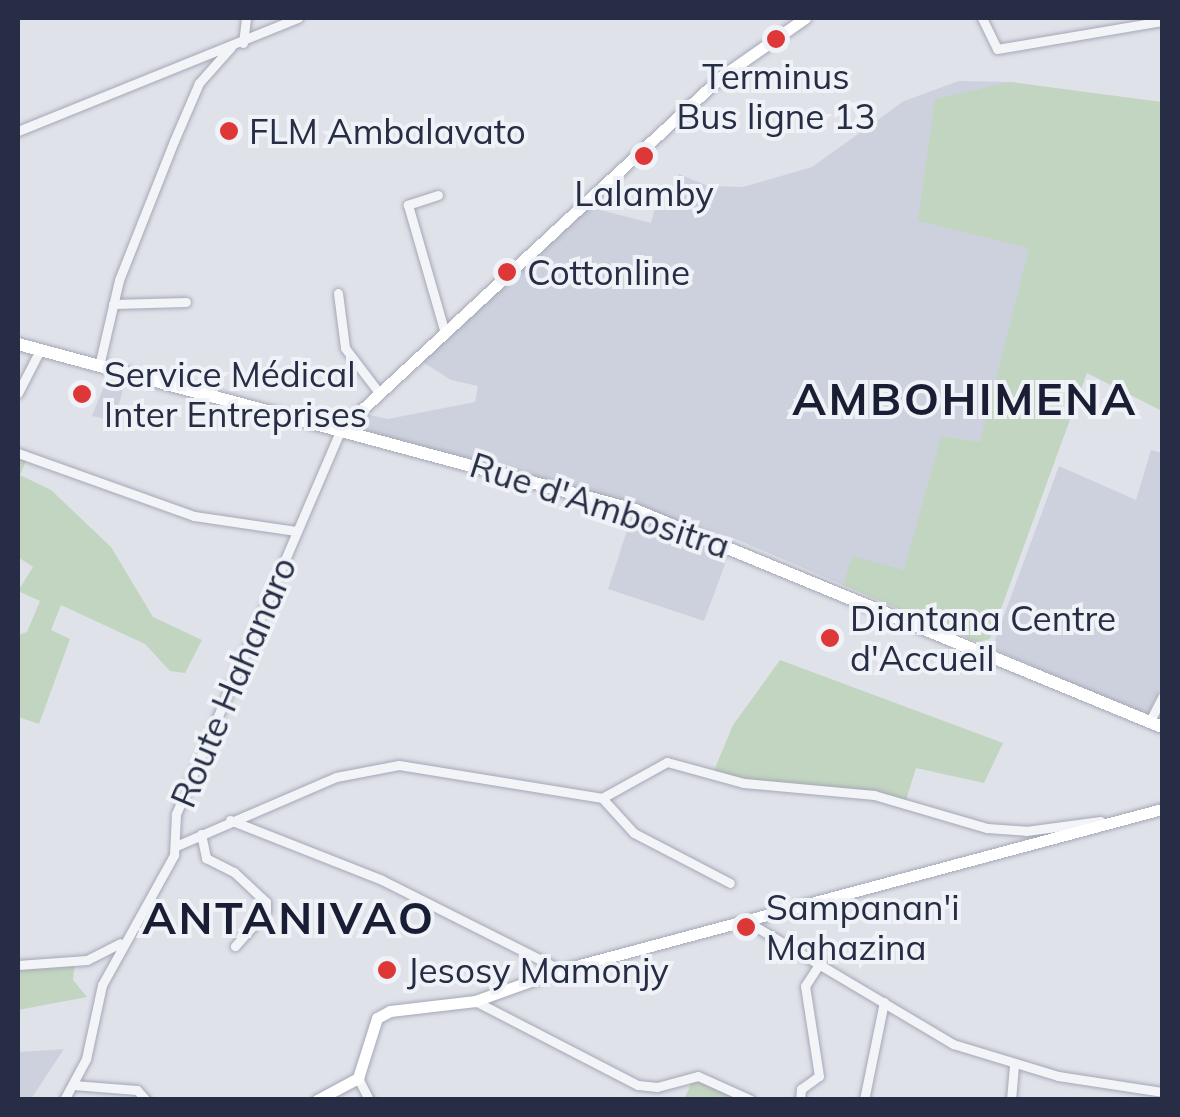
<!DOCTYPE html>
<html>
<head>
<meta charset="utf-8">
<style>
	body { margin:0 }
	#map { position:relative; width:1180px; height:1117px; overflow:hidden; background:#e0e2ea; font-family:Mulish,sans-serif }
	div>[style] { position:absolute }
	[style*='--x'] { left:calc(var(--x)*1px); top:calc(var(--y)*1px); width:calc(var(--w)*1px); rotate:calc(var(--a)*1deg) }
	.built>* { inset:0; background:#cdd1dd }
	.green>* { inset:0; background:#c2d5c0 }
	.roads { filter:drop-shadow(0 0 2px #a4a8b5) drop-shadow(0 0 2px #a4a8b5) }
	.street>* { height:9px; margin:-4.5px; padding:0 4.5px; transform-origin:4.5px; border-radius:4.5px; background:#f3f4f8 }
	.secondary>* { height:11px; margin:-5.5px; padding:0 5.5px; transform-origin:5.5px; border-radius:5.5px; background:#fff }
	.primary>* { height:12px; margin:-6px; padding:0 6px; transform-origin:6px; border-radius:6px; background:#fff }
	.dots>* { width:28px; height:28px; translate:-50% -50%; box-sizing:border-box; border:5px solid #eff2f7; border-radius:50% }
	span { translate:-50% -50%; white-space:nowrap; text-align:center; line-height:1.15; -webkit-text-stroke:8px #eff2f7; paint-order:stroke }
	.poi-label { font-size:35px; color:#262d44 }
	.left { translate:0 -50%; text-align:left }
	.street-label { font-size:35px; color:#262d44 }
	.district-label { font-size:45px; color:#191e34; font-weight:700; letter-spacing:2.5px }
	.frame { position:absolute; inset:0; border:20px solid #262d44; pointer-events:none }
</style>
</head>
<body>
<div id="map">
	<div class="built">
		<i style="clip-path:polygon(959px 81px,1011px 82px,1162px 110px,1162px 226px,934px 624px,731px 537px,362px 431px,361px 413px,388px 419px,475px 402px,478px 386px,451px 380px,421px 361px,589px 207px,651px 223px,661px 185px,674px 188px,679px 174px,708px 186px,743px 187px,812px 167px,904px 101px)"></i>
		<i style="clip-path:polygon(104px 386px,123px 390px,114px 421px,92px 416px)"></i>
		<i style="clip-path:polygon(1151px 450px,1162px 453px,1162px 685px,1147px 716px,992px 648px,1059px 466px,1136px 500px)"></i>
		<i style="clip-path:polygon(631px 518px,730px 551px,704px 621px,608px 589px)"></i>
		<i style="clip-path:polygon(64px 1049px,31px 1099px,18px 1099px,18px 1052px)"></i>
	</div>
	<div class="green">
		<i style="clip-path:polygon(1011px 82px,1162px 102px,1162px 411px,1087px 373px,990px 639px,978px 642px,843px 585px,852px 556px,904px 570px,941px 436px,980px 442px,1029px 248px,918px 221px,935px 99px)"></i>
		<i style="clip-path:polygon(18px 453px,28px 457px,20px 475px,51px 490px,111px 547px,153px 617px,202px 640px,185px 673px,170px 671px,145px 644px,61px 605px,51px 630px,70px 639px,39px 724px,18px 717px,18px 635px,27px 632px,40px 601px,18px 591px,33px 567px,18px 557px)"></i>
		<i style="clip-path:polygon(780px 660px,1003px 743px,984px 783px,916px 768px,905px 803px,772px 787px,713px 773px,733px 725px)"></i>
		<i style="clip-path:polygon(75px 963px,73px 980px,87px 997px,18px 1010px,18px 965px)"></i>
		<i style="clip-path:polygon(693px 1079px,701px 1079px,739px 1099px,684px 1100px)"></i>
	</div>
	<div class="roads">
		<div class="street">
			<i style="--x:982;--y:18;--w:34;--a:64"></i>
			<i style="--x:997;--y:49;--w:167;--a:-9.6"></i>
			<i style="--x:243;--y:43;--w:25;--a:-83"></i>
			<i style="--x:18;--y:131;--w:302;--a:-22"></i>
			<i style="--x:438;--y:195;--w:32;--a:162"></i>
			<i style="--x:408;--y:205;--w:133;--a:73.9"></i>
			<i style="--x:338;--y:293;--w:55;--a:82.7"></i>
			<i style="--x:345;--y:348;--w:58;--a:52.7"></i>
			<i style="--x:113;--y:304;--w:73;--a:-1.6"></i>
			<i style="--x:99;--y:366;--w:88;--a:-76.9"></i>
			<i style="--x:119;--y:280;--w:149;--a:-68.4"></i>
			<i style="--x:174;--y:141;--w:63;--a:-66.7"></i>
			<i style="--x:199;--y:83;--w:48;--a:-48.4"></i>
			<i style="--x:18;--y:393;--w:48;--a:-62.9"></i>
			<i style="--x:18;--y:453;--w:187;--a:19.7"></i>
			<i style="--x:194;--y:516;--w:103;--a:8.4"></i>
			<i style="--x:1150;--y:721;--w:27;--a:-63"></i>
			<i style="--x:602;--y:798;--w:47;--a:47.6"></i>
			<i style="--x:634;--y:833;--w:108;--a:27.5"></i>
			<i style="--x:230;--y:820;--w:163;--a:21.5"></i>
			<i style="--x:382;--y:880;--w:200;--a:26.7"></i>
			<i style="--x:201;--y:834;--w:25;--a:78"></i>
			<i style="--x:206;--y:858;--w:31;--a:27"></i>
			<i style="--x:234;--y:872;--w:44;--a:43.2"></i>
			<i style="--x:266;--y:902;--w:9;--a:90"></i>
			<i style="--x:266;--y:911;--w:47;--a:131.5"></i>
			<i style="--x:176;--y:846;--w:174;--a:-23.3"></i>
			<i style="--x:336;--y:777;--w:64;--a:-10.8"></i>
			<i style="--x:399;--y:765;--w:206;--a:9.2"></i>
			<i style="--x:602;--y:798;--w:74;--a:-29"></i>
			<i style="--x:667;--y:762;--w:80;--a:15.3"></i>
			<i style="--x:744;--y:783;--w:131;--a:5.3"></i>
			<i style="--x:874;--y:795;--w:118;--a:16.3"></i>
			<i style="--x:987;--y:828;--w:39;--a:4"></i>
			<i style="--x:1026;--y:831;--w:75;--a:-7.7"></i>
			<i style="--x:746;--y:921;--w:241;--a:30.7"></i>
			<i style="--x:953;--y:1044;--w:110;--a:16.9"></i>
			<i style="--x:1058;--y:1076;--w:105;--a:8.7"></i>
			<i style="--x:18;--y:965;--w:69;--a:-4.1"></i>
			<i style="--x:87;--y:960;--w:37;--a:-27"></i>
			<i style="--x:475;--y:1001;--w:183;--a:27.3"></i>
			<i style="--x:638;--y:1085;--w:19;--a:6"></i>
			<i style="--x:657;--y:1087;--w:42;--a:-15"></i>
			<i style="--x:698;--y:1076;--w:58;--a:24.4"></i>
			<i style="--x:358;--y:1078;--w:25;--a:63"></i>
			<i style="--x:73;--y:1085;--w:64;--a:4.5"></i>
			<i style="--x:137;--y:1090;--w:13;--a:48"></i>
			<i style="--x:64;--y:1100;--w:47;--a:-61.8"></i>
			<i style="--x:86;--y:1059;--w:76;--a:-77.8"></i>
			<i style="--x:102;--y:985;--w:149;--a:-61"></i>
			<i style="--x:174;--y:855;--w:41;--a:-87.2"></i>
			<i style="--x:176;--y:814;--w:419;--a:-66.8"></i>
			<i style="--x:800;--y:1100;--w:11;--a:-85"></i>
			<i style="--x:801;--y:1089;--w:22;--a:-36"></i>
			<i style="--x:819;--y:1076;--w:91;--a:-98.8"></i>
			<i style="--x:805;--y:986;--w:27;--a:-57"></i>
			<i style="--x:864;--y:1100;--w:100;--a:-78.5"></i>
			<i style="--x:1011;--y:1100;--w:37;--a:-85"></i>
		</div>
		<div class="secondary">
			<i style="--x:341;--y:429;--w:519;--a:-42.82"></i>
			<i style="--x:722;--y:76;--w:101;--a:-34.9"></i>
			<i style="--x:317;--y:1100;--w:47;--a:-28.2"></i>
			<i style="--x:358;--y:1078;--w:63;--a:-72.4"></i>
			<i style="--x:377;--y:1018;--w:15;--a:-28"></i>
			<i style="--x:390;--y:1011;--w:86;--a:-6.7"></i>
			<i style="--x:475;--y:1001;--w:91;--a:-19.8"></i>
			<i style="--x:561;--y:970;--w:622;--a:-15"></i>
		</div>
		<div class="primary">
			<i style="--x:18;--y:344;--w:639;--a:15.06"></i>
			<i style="--x:635;--y:510;--w:570;--a:22.38"></i>
		</div>
	</div>
	<div class="dots">
		<i style="left:776px;top:39px;background:#dd3738"></i>
		<i style="left:229px;top:131px;background:#dd3738"></i>
		<i style="left:644px;top:156px;background:#dd3738"></i>
		<i style="left:507px;top:272px;background:#dd3738"></i>
		<i style="left:82px;top:394px;background:#dd3738"></i>
		<i style="left:830px;top:638px;background:#dd3738"></i>
		<i style="left:746px;top:927px;background:#dd3738"></i>
		<i style="left:387px;top:970px;background:#dd3738"></i>
	</div>
	<div class="poi-label">
		<span style="left:776px;top:96px">Terminus<br>Bus ligne 13</span>
		<span class="left" style="left:249px;top:131px">FLM Ambalavato</span>
		<span style="left:644px;top:193px">Lalamby</span>
		<span class="left" style="left:527px;top:272px">Cottonline</span>
		<span class="left" style="left:104px;top:394px">Service Médical<br>Inter Entreprises</span>
		<span class="left" style="left:850px;top:638px">Diantana Centre<br>d'Accueil</span>
		<span class="left" style="left:766px;top:927px">Sampanan'i<br>Mahazina</span>
		<span class="left" style="left:407px;top:970px">Jesosy Mamonjy</span>
	</div>
	<div class="street-label">
		<span style="left:600px;top:505px;rotate:18deg">Rue d'Ambositra</span>
		<span style="left:233px;top:682px;rotate:-67deg">Route Hahanaro</span>
	</div>
	<div class="district-label">
		<span style="left:965px;top:399px">AMBOHIMENA</span>
		<span style="left:289px;top:918px">ANTANIVAO</span>
	</div>
	<div class="frame"></div>
</div>
</body>
</html>
